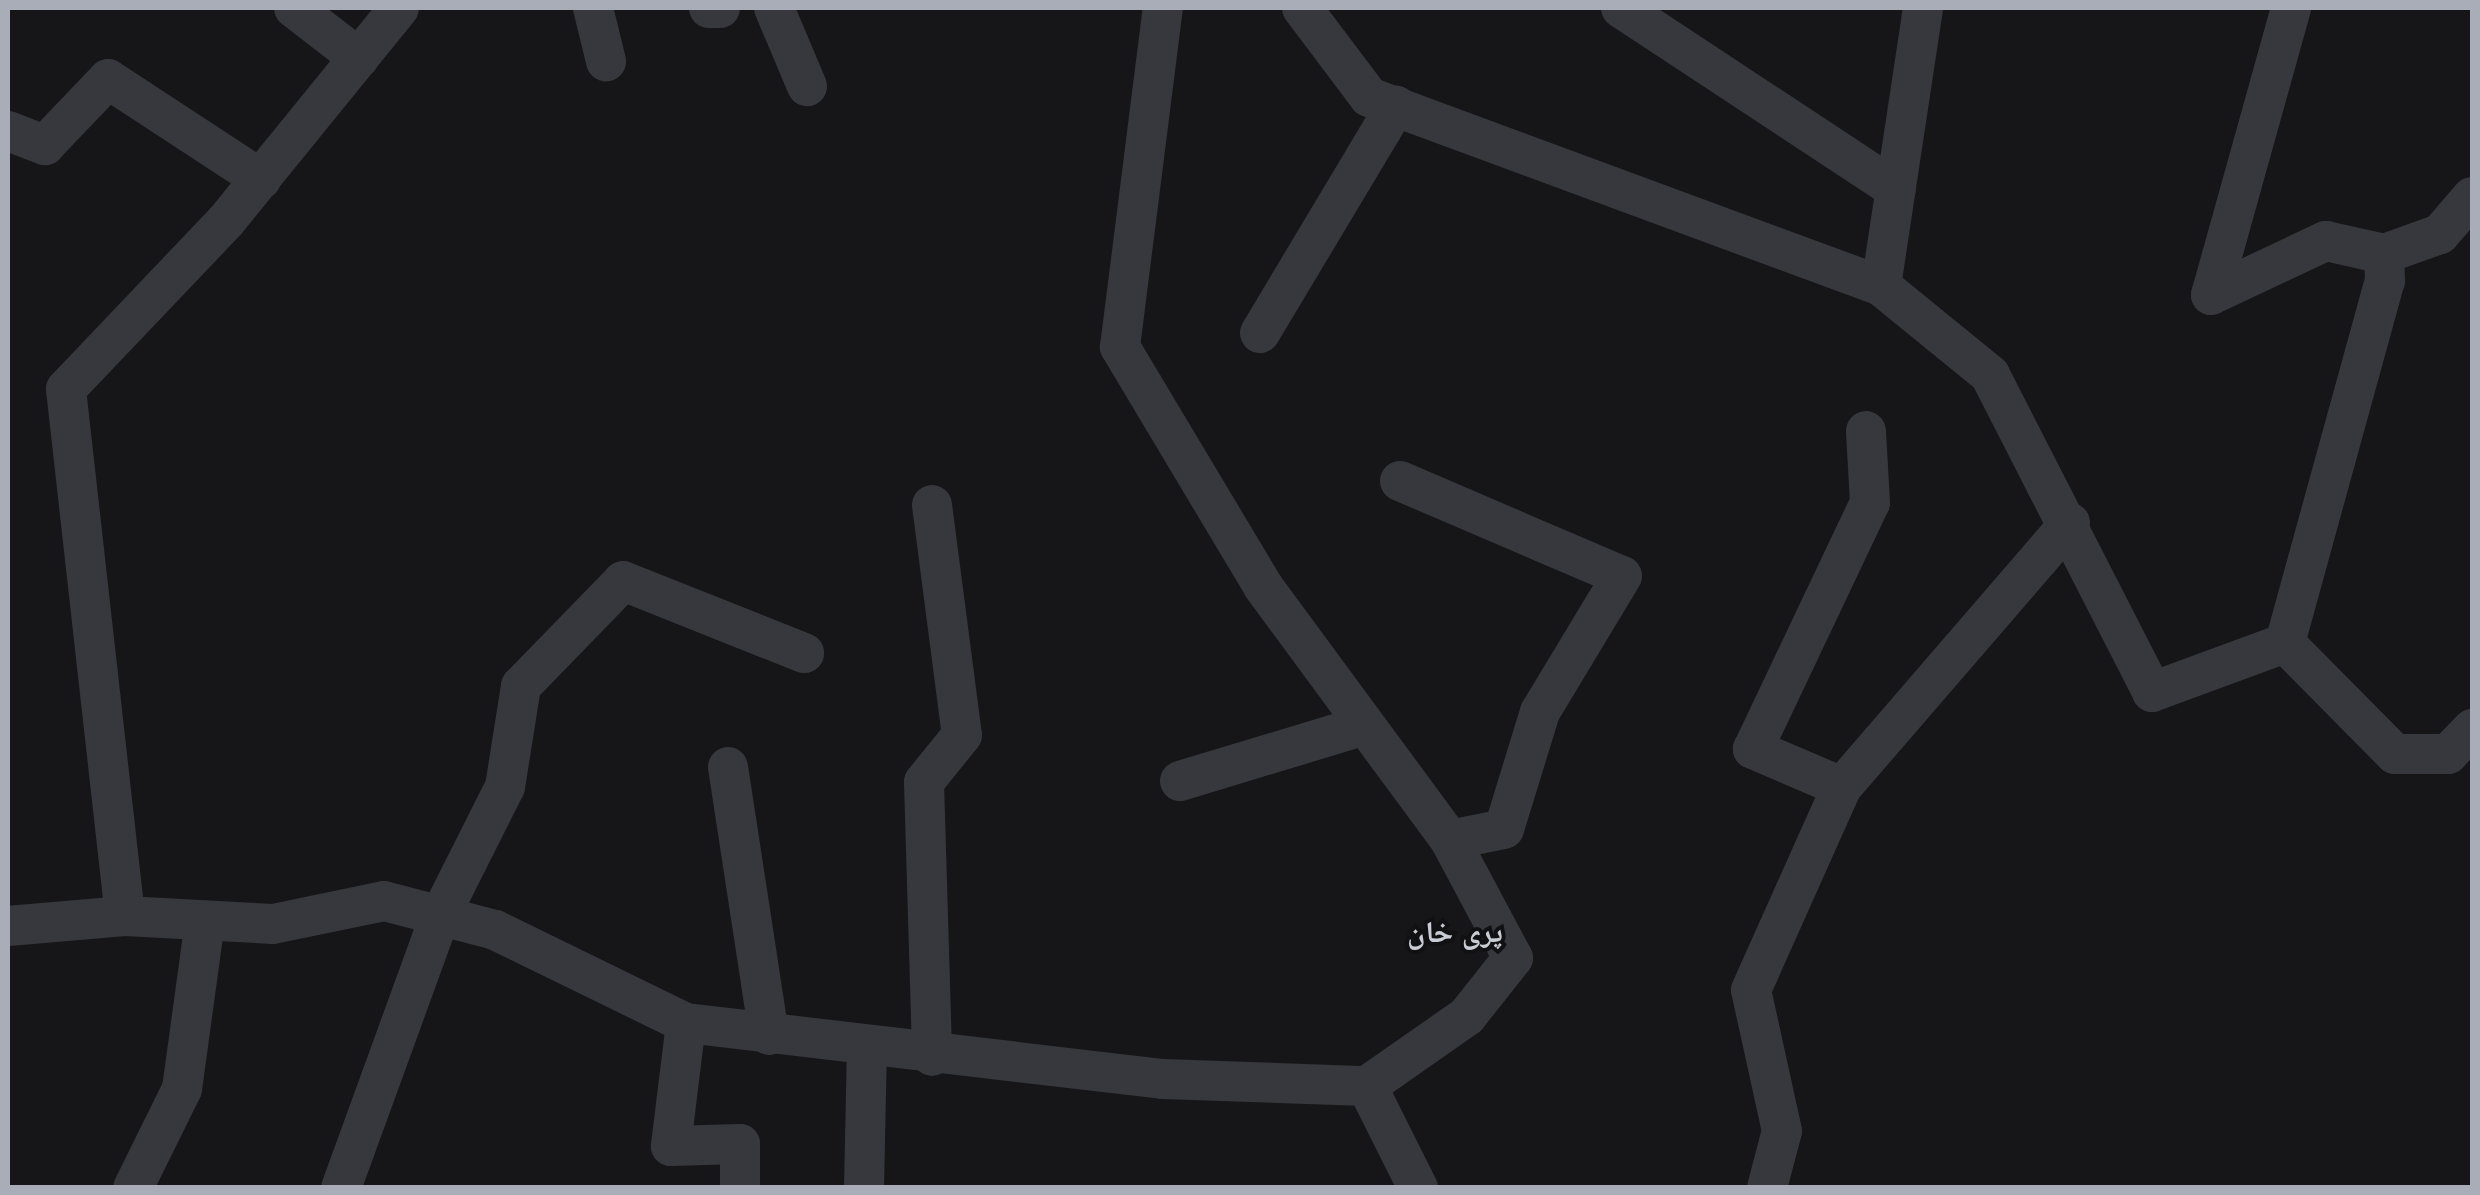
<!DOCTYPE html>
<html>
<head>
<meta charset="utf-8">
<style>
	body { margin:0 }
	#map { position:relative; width:2480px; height:1195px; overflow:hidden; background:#161618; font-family:Helvetica,"Noto Naskh Arabic",sans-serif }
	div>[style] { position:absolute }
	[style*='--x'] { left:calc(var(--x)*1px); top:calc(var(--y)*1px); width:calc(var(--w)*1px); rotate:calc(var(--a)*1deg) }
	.minor>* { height:40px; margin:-20px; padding:0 20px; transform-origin:20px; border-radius:20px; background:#37383d }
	span { translate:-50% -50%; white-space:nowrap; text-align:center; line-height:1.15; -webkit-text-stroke:8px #111113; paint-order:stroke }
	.quarter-label { font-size:30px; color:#c9ccd4; font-weight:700 }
	.frame { position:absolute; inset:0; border:10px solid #a8adb8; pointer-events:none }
</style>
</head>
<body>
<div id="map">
	<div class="minor">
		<i style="--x:294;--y:8;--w:82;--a:37.6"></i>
		<i style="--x:593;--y:8;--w:55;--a:76.2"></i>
		<i style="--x:709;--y:8;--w:11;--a:0"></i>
		<i style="--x:774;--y:8;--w:85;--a:67.1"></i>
		<i style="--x:1302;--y:8;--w:111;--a:53"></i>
		<i style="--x:1369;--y:97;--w:546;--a:20.26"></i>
		<i style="--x:1881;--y:286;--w:141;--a:39.2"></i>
		<i style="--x:1990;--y:375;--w:356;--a:62.9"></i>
		<i style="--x:2152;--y:692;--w:142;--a:-20.2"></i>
		<i style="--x:2285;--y:643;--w:376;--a:-74.6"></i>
		<i style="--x:2385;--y:281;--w:27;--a:-92"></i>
		<i style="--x:1621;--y:8;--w:329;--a:33.4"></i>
		<i style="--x:8;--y:131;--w:40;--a:21"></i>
		<i style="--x:45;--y:145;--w:91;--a:-46.3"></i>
		<i style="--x:108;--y:79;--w:183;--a:33.2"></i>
		<i style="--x:1881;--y:286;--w:281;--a:-81.4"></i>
		<i style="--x:2211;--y:295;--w:298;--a:-74.4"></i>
		<i style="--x:2211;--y:295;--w:127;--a:-25.2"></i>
		<i style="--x:2326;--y:241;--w:59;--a:12.6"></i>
		<i style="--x:2384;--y:254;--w:59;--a:-19.7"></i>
		<i style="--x:2440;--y:234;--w:49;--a:-49.1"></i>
		<i style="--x:1260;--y:333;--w:265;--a:-59.1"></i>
		<i style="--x:1400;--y:481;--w:241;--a:23.2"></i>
		<i style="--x:1622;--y:576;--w:159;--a:121.1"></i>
		<i style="--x:1540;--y:712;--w:122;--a:107.1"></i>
		<i style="--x:1504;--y:829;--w:55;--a:168.5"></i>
		<i style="--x:932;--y:505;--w:232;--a:82.6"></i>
		<i style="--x:962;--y:735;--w:60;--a:129"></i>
		<i style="--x:924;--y:782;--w:274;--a:88.3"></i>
		<i style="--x:2285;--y:643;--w:156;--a:45.3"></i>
		<i style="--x:2395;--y:754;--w:53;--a:0"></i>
		<i style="--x:2448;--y:754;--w:35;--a:-46"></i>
		<i style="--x:728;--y:767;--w:271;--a:81.3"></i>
		<i style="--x:1180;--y:781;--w:193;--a:-16.8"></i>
		<i style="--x:1842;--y:787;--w:97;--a:-156.9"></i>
		<i style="--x:1753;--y:749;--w:272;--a:-64.6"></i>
		<i style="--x:1870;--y:503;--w:72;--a:-93.2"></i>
		<i style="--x:125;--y:916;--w:530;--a:-96.39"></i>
		<i style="--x:66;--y:389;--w:232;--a:-46.4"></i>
		<i style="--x:226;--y:221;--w:274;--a:-50.9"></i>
		<i style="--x:8;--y:926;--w:117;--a:-4.9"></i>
		<i style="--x:125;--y:916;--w:148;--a:3.1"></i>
		<i style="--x:273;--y:924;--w:113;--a:-11.7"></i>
		<i style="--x:384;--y:901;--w:115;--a:14.6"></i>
		<i style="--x:495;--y:930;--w:212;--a:26"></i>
		<i style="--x:686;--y:1023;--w:480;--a:6.7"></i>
		<i style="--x:1163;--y:1079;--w:204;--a:2"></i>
		<i style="--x:1367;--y:1086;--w:122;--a:-35"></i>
		<i style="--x:1467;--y:1016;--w:74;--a:-51.6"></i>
		<i style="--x:1513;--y:958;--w:134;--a:-118.1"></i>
		<i style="--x:1450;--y:840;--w:315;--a:-126.4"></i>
		<i style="--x:1263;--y:586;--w:279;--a:-120.9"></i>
		<i style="--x:1120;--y:347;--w:342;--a:-82.8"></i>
		<i style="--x:686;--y:1023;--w:124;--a:97"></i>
		<i style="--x:671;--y:1146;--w:69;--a:-1.7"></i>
		<i style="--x:740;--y:1144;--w:44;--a:90"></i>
		<i style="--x:1367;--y:1086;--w:114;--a:63.4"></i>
		<i style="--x:133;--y:1188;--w:110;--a:-63.7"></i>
		<i style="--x:182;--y:1089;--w:170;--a:-82.2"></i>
		<i style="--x:341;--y:1188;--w:289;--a:-70"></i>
		<i style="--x:440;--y:916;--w:144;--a:-63.3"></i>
		<i style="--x:505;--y:787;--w:102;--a:-81"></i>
		<i style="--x:521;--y:686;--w:146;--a:-45.8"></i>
		<i style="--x:623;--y:581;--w:195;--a:21.7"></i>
		<i style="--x:864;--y:1188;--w:139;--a:-88.8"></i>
		<i style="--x:1767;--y:1188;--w:59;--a:-75.3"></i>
		<i style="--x:1782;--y:1131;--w:144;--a:-102.4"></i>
		<i style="--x:1751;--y:990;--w:222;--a:-65.9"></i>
		<i style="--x:1842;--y:787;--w:349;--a:-49.2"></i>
	</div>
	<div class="quarter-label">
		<span style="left:1455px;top:932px">پری خان</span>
	</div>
	<div class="frame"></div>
</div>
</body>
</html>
